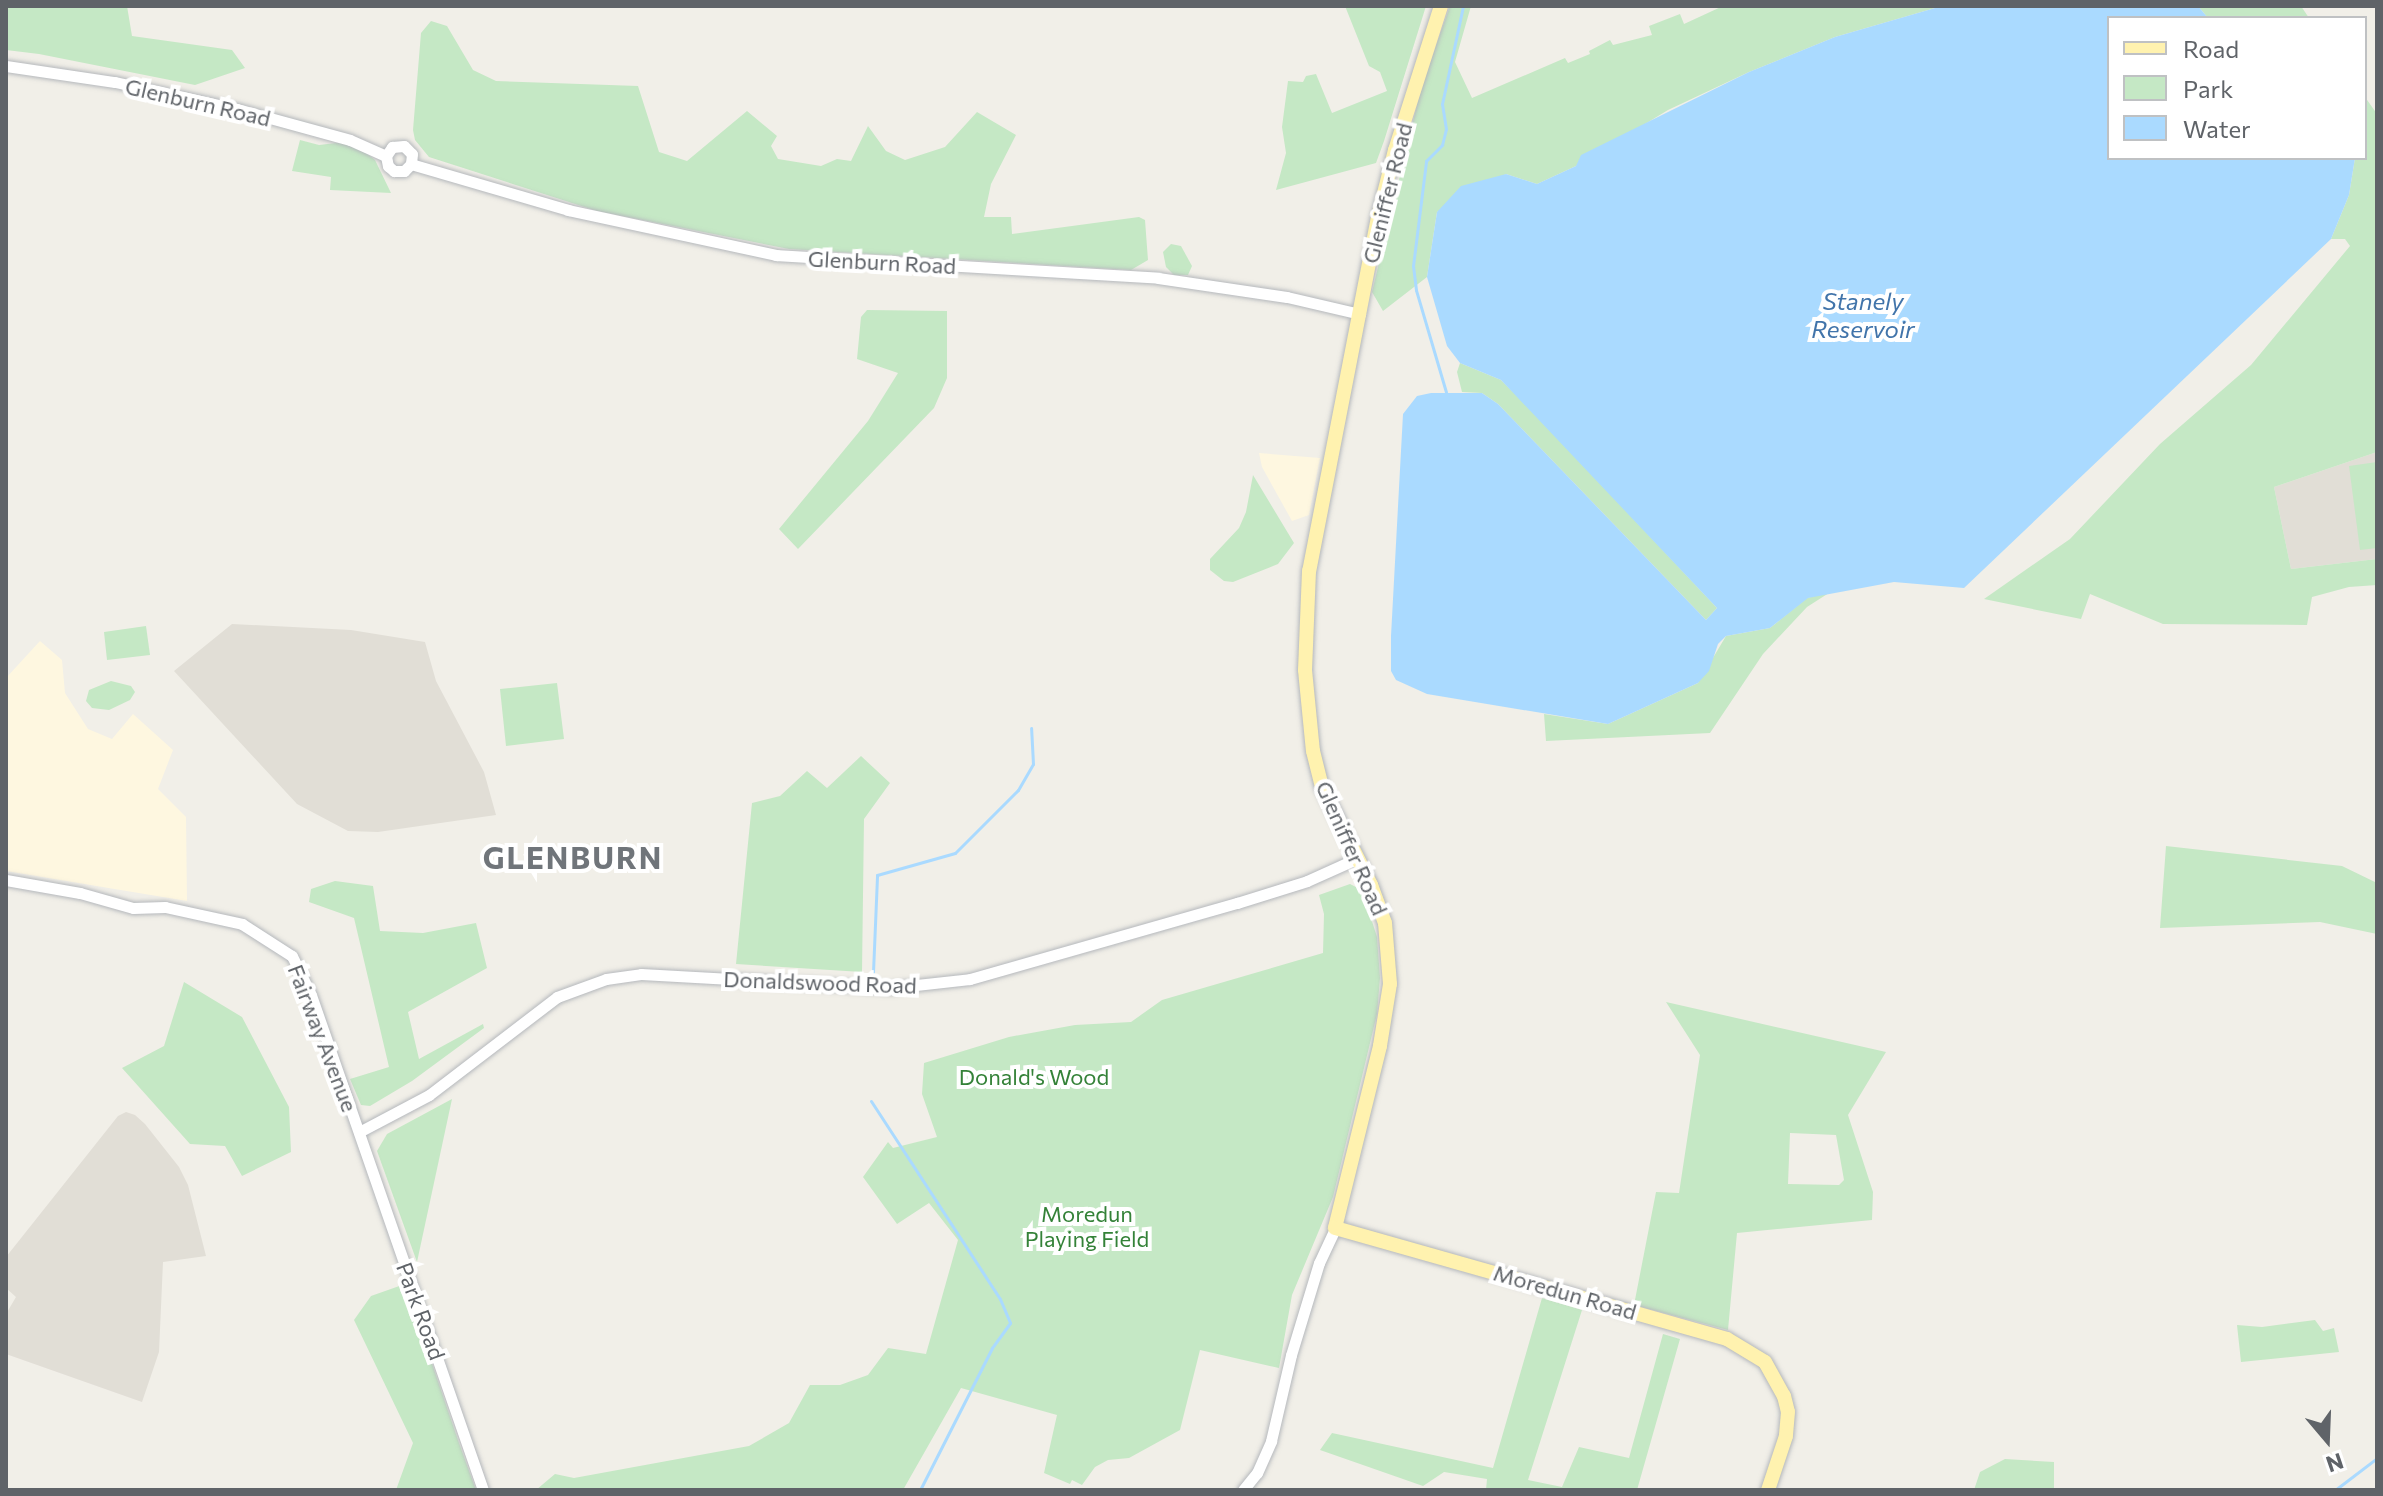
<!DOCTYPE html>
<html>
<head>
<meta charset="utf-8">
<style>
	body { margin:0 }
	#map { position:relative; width:2383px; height:1496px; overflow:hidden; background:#f1efe8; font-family:Commissioner,sans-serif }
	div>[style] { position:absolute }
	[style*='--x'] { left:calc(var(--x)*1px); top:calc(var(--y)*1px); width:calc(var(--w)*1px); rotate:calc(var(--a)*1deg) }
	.commercial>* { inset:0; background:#fef7e0 }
	.education>* { inset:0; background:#e1ded6 }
	.green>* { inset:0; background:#c5e8c5 }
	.water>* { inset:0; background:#aadaff }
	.stream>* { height:3px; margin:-1.5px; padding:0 1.5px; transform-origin:1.5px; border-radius:1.5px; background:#aadaff }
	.roads { filter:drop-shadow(0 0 2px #b5b8bc) drop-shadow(0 0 2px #b5b8bc) }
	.minor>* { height:11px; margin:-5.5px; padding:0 5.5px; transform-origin:5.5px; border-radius:5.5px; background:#fff }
	.major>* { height:14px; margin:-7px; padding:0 7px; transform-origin:7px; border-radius:7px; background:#fff2af }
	span { translate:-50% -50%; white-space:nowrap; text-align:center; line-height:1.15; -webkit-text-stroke:8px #fff; paint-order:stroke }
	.street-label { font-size:22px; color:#5f6368 }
	.park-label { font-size:22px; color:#348238 }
	.water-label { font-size:24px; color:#4174aa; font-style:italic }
	.district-label { font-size:30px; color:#70757a; font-weight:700; letter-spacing:2px }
	.frame { position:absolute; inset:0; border:8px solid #5f6368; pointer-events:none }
	.legend { position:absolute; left:2107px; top:16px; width:260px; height:144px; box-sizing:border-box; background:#fff; border:2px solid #bfc1c3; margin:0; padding:10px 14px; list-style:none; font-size:24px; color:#5f6368 }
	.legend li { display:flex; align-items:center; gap:16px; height:40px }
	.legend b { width:40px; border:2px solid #bfc1c3 }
	.north { position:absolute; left:2287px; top:1400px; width:80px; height:80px; -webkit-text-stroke:6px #fff; paint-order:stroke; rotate:161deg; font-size:22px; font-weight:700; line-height:32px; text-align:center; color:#5f6368 }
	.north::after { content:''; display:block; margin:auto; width:28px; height:36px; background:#5f6368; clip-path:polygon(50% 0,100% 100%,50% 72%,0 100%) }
</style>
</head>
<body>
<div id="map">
	<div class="commercial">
		<i style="clip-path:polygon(1259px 453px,1320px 458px,1309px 515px,1292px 521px,1262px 467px)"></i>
		<i style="clip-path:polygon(40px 641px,62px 660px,65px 693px,88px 729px,112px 739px,133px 714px,173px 750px,158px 789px,186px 817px,187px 901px,6px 871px,6px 678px)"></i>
	</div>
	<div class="education">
		<i style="clip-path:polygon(2377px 452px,2377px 559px,2291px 569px,2274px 487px)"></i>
		<i style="clip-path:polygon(232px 624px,351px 630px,425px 642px,436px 681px,484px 772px,496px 815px,378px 832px,348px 831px,297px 804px,174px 671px)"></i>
		<i style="clip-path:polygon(126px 1112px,135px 1115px,145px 1124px,179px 1167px,188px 1185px,206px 1256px,163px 1262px,159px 1352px,142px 1402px,6px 1354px,6px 1314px,16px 1297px,6px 1288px,6px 1257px,118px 1116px)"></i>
	</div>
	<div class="green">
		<i style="clip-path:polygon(6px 6px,127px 6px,132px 36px,232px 50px,245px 68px,195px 85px,39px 54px,6px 50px)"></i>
		<i style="clip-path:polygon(1345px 6px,1426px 6px,1384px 141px,1376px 163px,1276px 190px,1286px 153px,1282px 127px,1288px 81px,1303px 82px,1306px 76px,1316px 74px,1332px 113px,1387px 91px,1380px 72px,1369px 66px)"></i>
		<i style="clip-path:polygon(1450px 6px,1471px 6px,1455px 62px,1472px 98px,1565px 58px,1568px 63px,1590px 54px,1589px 51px,1610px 40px,1613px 45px,1652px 35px,1649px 26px,1680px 14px,1684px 24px,1723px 6px,1942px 6px,1835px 37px,1749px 72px,1668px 110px,1576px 166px,1537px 184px,1506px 174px,1437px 212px,1427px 277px,1383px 311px,1372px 292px,1421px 88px)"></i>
		<i style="clip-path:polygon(2198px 6px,2301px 6px,2309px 18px,2208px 18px)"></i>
		<i style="clip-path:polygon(431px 21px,447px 26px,473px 70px,496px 81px,638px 86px,659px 152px,687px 161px,747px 111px,777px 136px,771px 146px,778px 159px,821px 166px,837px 159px,851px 161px,868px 126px,886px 151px,905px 160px,945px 147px,977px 112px,1016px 135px,991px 184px,984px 217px,1011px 217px,1012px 234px,1139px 217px,1145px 220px,1148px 260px,1131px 270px,789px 249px,597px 211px,429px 157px,415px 140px,413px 130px,421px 33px)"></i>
		<i style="clip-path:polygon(2365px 97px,2377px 114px,2377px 452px,2274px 487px,2291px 569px,2377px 559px,2377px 585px,2349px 587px,2312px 597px,2307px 625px,2163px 624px,2090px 594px,2081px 619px,1984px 599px,2070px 539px,2160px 444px,2251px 365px,2350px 246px,2345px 239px,2331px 239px,2349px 195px,2355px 158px,2365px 158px)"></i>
		<i style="clip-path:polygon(300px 140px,319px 145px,345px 142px,362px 150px,375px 160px,391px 193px,330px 190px,331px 177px,292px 171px)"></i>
		<i style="clip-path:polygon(1171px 244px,1181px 246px,1192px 266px,1188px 275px,1174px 275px,1166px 267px,1163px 252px)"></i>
		<i style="clip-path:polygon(867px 310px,947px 311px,947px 378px,934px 408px,798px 549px,779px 529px,868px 421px,898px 373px,857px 359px,861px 317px)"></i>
		<i style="clip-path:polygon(1460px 363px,1501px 380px,1534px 413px,1717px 608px,1706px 620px,1498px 404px,1482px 393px,1462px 392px,1457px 372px)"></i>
		<i style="clip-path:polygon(2377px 462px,2377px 548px,2360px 550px,2349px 466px)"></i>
		<i style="clip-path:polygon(1253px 475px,1294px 543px,1278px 564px,1233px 582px,1224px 581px,1210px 570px,1210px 559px,1239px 528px,1246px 512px)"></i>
		<i style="clip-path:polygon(1832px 591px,1807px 607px,1763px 654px,1710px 733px,1546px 741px,1544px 714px,1608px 724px,1698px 683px,1726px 636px,1770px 628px,1807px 598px)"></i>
		<i style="clip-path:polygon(146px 626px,150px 655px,107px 660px,104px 632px)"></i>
		<i style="clip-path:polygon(111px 681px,131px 686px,135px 692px,130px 700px,109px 710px,92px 708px,86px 701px,89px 690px)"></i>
		<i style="clip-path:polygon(557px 683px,564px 739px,506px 746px,500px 689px)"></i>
		<i style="clip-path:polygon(861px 756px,890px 783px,864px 819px,862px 972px,736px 964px,752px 803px,780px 796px,807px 771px,827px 788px)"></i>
		<i style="clip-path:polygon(2166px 846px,2342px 866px,2377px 883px,2377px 934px,2320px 922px,2160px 928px)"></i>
		<i style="clip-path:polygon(335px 881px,373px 886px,380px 931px,423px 933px,476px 923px,487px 968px,408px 1012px,419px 1059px,483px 1024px,484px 1028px,412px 1081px,370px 1106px,361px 1105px,350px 1079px,389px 1067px,354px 918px,309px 902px,311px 889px)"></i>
		<i style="clip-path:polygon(1350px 884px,1362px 890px,1377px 937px,1380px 978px,1377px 1014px,1333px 1197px,1292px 1295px,1279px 1368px,1200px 1350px,1180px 1430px,1129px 1458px,1108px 1460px,1095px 1467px,1082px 1485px,1072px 1480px,1070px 1484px,1044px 1473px,1057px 1415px,961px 1388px,903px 1490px,536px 1490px,555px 1474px,574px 1478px,749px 1446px,789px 1423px,810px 1385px,840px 1385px,868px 1375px,888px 1348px,926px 1354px,958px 1240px,929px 1203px,897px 1224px,863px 1177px,888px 1142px,893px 1148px,937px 1137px,922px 1094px,924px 1063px,1009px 1037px,1075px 1025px,1131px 1022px,1162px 1000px,1323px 953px,1324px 914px,1319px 895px)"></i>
		<i style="clip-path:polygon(184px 982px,242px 1017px,289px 1107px,291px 1152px,242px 1176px,225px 1146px,190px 1144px,122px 1068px,164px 1046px)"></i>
		<i style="clip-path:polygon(evenodd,1666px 1002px,1886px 1052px,1848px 1115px,1873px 1192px,1872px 1220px,1737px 1233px,1728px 1330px,1634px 1305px,1656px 1192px,1679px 1193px,1700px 1055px,1666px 1002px,1790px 1133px,1836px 1135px,1844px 1180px,1839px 1185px,1788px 1184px,1790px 1133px)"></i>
		<i style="clip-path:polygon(452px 1099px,417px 1262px,377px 1151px,387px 1134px)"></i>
		<i style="clip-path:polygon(405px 1284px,459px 1443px,476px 1490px,396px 1490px,413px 1443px,354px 1320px,371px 1296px)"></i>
		<i style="clip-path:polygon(1542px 1298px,1582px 1310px,1528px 1480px,1562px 1487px,1579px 1447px,1629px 1458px,1663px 1334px,1680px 1339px,1637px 1490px,1486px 1490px,1487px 1479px,1444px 1472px,1423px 1486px,1320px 1450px,1332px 1433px,1493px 1468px)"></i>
		<i style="clip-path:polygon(2315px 1320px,2323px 1331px,2334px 1328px,2339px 1352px,2241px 1362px,2237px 1325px,2262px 1327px)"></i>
		<i style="clip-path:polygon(2005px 1459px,2054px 1462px,2054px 1490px,1974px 1490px,1980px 1472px)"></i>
	</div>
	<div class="water">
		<i style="clip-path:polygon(1942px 6px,2198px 6px,2208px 18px,2109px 18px,2109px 158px,2355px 158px,2349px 195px,2331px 239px,1964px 588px,1894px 582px,1808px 598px,1770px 628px,1726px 636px,1718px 644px,1709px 671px,1698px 683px,1608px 724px,1427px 694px,1396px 680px,1391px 671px,1391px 636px,1403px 414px,1417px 396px,1431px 393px,1482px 393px,1498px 404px,1706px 620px,1717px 608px,1501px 380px,1460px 363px,1447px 346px,1427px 277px,1437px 212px,1461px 186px,1506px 174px,1537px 184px,1576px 166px,1581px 155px,1749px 72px,1835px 37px)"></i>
	</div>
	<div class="stream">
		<i style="--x:1446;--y:392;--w:106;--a:-106.4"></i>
		<i style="--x:1416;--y:290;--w:24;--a:-97"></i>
		<i style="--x:1413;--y:266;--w:106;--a:-82.9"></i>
		<i style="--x:1426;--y:161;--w:23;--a:-45"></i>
		<i style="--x:1442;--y:145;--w:16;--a:-76"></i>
		<i style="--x:1446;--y:129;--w:25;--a:-99"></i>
		<i style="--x:1442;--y:104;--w:100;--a:-77.9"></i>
		<i style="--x:873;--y:972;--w:97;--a:-87.6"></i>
		<i style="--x:877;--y:875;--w:81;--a:-15.8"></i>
		<i style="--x:955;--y:853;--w:89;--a:-45"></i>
		<i style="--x:1018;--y:790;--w:30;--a:-60"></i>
		<i style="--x:1033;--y:764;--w:36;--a:-93"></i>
		<i style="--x:871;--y:1101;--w:236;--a:56.9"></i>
		<i style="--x:1000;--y:1299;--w:26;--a:67"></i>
		<i style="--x:1010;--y:1323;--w:31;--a:126"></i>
		<i style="--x:992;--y:1348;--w:159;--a:116.9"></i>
		<i style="--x:2335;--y:1490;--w:53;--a:-37.3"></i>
	</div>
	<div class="roads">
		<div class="minor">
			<i style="--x:6;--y:66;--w:110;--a:8.4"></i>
			<i style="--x:115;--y:82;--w:125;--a:12.5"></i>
			<i style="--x:237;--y:109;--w:117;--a:15.3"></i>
			<i style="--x:350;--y:140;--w:39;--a:24"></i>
			<i style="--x:386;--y:156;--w:11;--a:-56"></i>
			<i style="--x:392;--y:147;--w:12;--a:-5"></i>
			<i style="--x:404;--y:146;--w:11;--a:45"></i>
			<i style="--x:412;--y:154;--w:10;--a:96"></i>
			<i style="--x:386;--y:156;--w:10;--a:79"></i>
			<i style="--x:388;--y:166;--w:8;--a:40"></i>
			<i style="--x:394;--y:171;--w:10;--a:0"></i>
			<i style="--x:404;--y:171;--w:10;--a:-45"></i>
			<i style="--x:411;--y:164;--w:164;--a:16.3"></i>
			<i style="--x:568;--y:210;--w:213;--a:12.2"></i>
			<i style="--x:776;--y:255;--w:383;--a:3.4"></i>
			<i style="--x:1158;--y:278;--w:130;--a:8.4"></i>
			<i style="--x:1287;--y:297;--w:75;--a:13.1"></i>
			<i style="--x:6;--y:880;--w:75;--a:10"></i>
			<i style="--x:80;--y:893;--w:55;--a:15.8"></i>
			<i style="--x:133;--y:908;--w:32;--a:-2"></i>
			<i style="--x:165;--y:907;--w:79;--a:12.4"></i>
			<i style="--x:242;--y:924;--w:59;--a:32.6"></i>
			<i style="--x:292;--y:956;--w:43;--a:64"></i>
			<i style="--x:311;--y:995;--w:524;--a:70.84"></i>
			<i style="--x:359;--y:1132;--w:79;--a:-27.9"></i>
			<i style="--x:429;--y:1095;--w:161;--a:-37.4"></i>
			<i style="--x:557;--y:997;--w:52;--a:-20.2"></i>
			<i style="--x:606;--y:979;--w:35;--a:-8"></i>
			<i style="--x:641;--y:974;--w:248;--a:3.2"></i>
			<i style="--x:889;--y:988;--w:81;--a:-6.3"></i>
			<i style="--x:970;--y:979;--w:278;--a:-15.9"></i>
			<i style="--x:1237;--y:903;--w:73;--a:-17.4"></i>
			<i style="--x:1307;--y:881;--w:54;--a:-24.2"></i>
			<i style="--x:1243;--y:1490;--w:22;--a:-51"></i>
			<i style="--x:1257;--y:1473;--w:35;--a:-66"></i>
			<i style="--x:1271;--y:1441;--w:88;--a:-76.9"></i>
			<i style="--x:1291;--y:1355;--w:96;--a:-73.1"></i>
			<i style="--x:1319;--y:1263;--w:38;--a:-65"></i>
		</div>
		<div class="major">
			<i style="--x:1441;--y:6;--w:151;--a:107.7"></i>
			<i style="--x:1395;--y:150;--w:69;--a:104.2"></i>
			<i style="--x:1378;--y:217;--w:361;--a:101"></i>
			<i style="--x:1309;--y:571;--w:99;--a:92.3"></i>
			<i style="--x:1305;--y:670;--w:81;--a:84.4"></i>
			<i style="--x:1313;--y:751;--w:37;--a:76"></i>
			<i style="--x:1322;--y:787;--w:110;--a:63.4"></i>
			<i style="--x:1371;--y:885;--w:40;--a:69.8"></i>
			<i style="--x:1385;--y:923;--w:61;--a:85.3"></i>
			<i style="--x:1390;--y:984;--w:63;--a:99.2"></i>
			<i style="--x:1380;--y:1046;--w:187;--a:103.9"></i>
			<i style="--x:1335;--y:1228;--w:407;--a:15.8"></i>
			<i style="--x:1727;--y:1339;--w:44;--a:31.2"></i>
			<i style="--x:1765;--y:1362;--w:39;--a:61"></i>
			<i style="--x:1784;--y:1396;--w:16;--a:76"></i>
			<i style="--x:1788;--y:1412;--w:24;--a:95"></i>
			<i style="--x:1786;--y:1436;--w:57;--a:108.4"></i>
		</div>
	</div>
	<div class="street-label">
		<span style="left:198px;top:102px;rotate:13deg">Glenburn Road</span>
		<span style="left:1387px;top:193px;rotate:-76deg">Gleniffer Road</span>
		<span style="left:882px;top:262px;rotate:3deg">Glenburn Road</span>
		<span style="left:1352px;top:848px;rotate:66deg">Gleniffer Road</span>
		<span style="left:820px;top:982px;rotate:2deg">Donaldswood Road</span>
		<span style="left:323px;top:1038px;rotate:69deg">Fairway Avenue</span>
		<span style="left:1565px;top:1292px;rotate:16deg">Moredun Road</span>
		<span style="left:421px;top:1311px;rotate:70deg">Park Road</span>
	</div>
	<div class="park-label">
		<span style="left:1034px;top:1077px">Donald's Wood</span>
		<span style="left:1087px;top:1226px">Moredun<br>Playing Field</span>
	</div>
	<div class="water-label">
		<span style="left:1863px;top:315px">Stanely<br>Reservoir</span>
	</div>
	<div class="district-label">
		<span style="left:573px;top:857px">GLENBURN</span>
	</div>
	<div class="frame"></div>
	<ul class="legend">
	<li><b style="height:10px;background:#fff2af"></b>Road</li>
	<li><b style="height:22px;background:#c5e8c5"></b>Park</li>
	<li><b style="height:22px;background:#aadaff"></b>Water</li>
	</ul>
	<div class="north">N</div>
</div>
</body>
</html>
